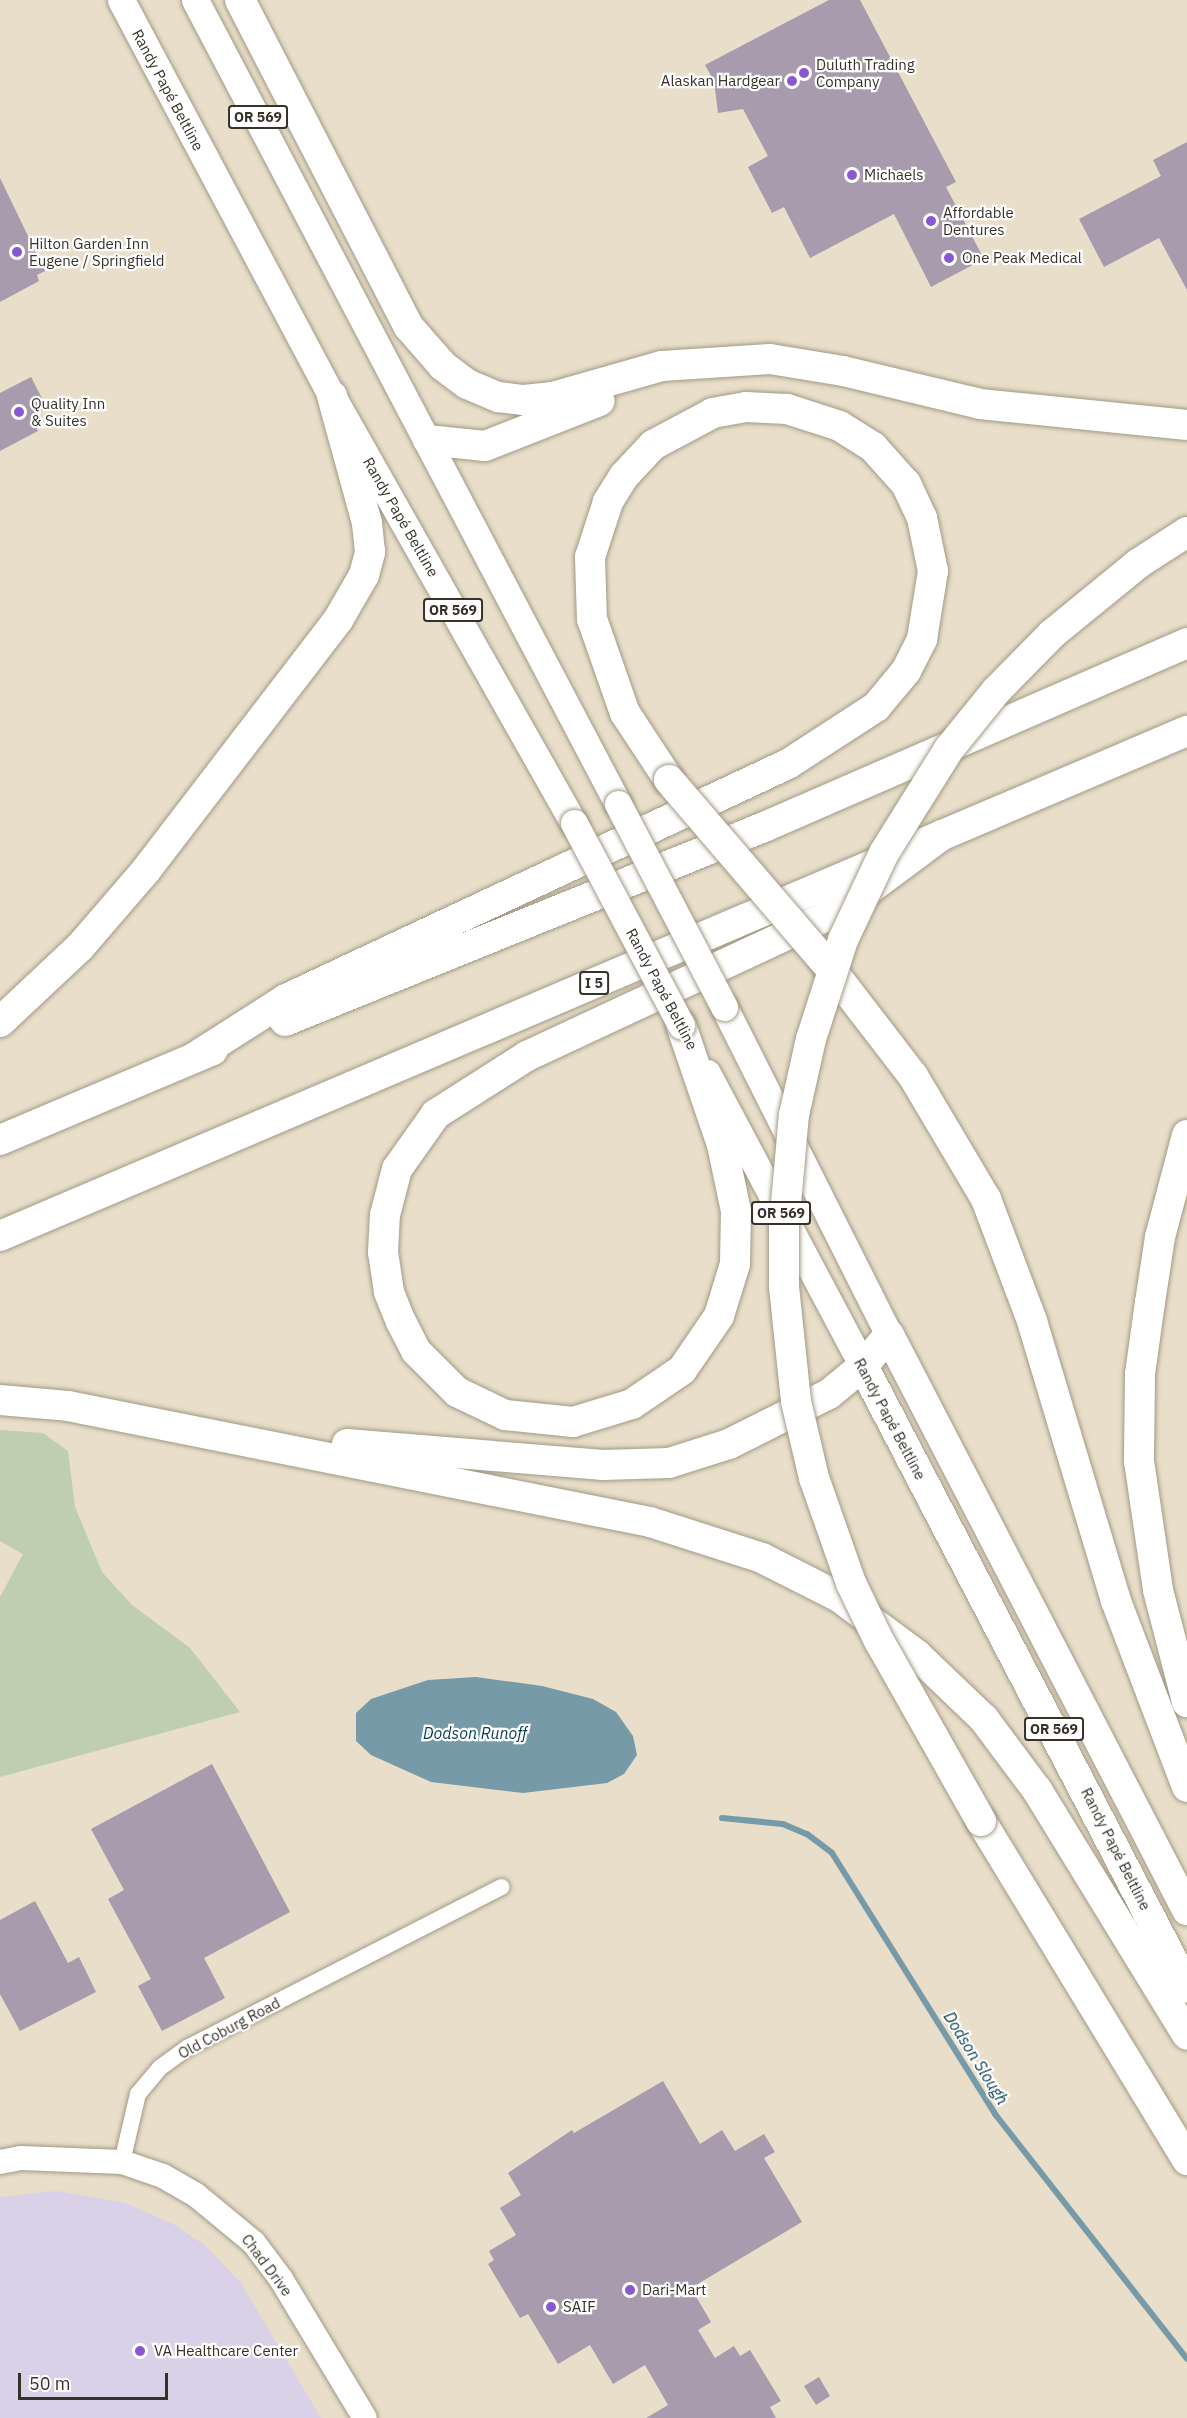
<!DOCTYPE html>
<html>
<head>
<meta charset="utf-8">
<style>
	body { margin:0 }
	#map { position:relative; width:1187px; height:2418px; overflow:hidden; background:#e8dec9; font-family:"IBM Plex Sans",sans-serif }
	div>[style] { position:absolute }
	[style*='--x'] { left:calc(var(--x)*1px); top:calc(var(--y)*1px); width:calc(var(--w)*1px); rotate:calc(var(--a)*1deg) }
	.medical>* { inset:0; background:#d9d1e7 }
	.green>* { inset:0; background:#bfceb0 }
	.water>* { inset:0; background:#769aa7 }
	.stream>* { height:6px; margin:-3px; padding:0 3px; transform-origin:3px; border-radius:3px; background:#769aa7 }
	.building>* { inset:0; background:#a79bad }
	.roads { filter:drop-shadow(0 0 2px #a29985) drop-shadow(0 0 2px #a29985) }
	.street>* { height:16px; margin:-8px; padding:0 8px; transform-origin:8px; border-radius:8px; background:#fff }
	.secondary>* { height:24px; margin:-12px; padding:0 12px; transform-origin:12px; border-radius:12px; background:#fff }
	.primary>* { height:27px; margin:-13.5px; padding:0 13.5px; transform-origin:13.5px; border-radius:13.5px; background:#fff }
	.highway>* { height:30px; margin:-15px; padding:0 15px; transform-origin:15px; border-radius:15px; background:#fff }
	.bridges { filter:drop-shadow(0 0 2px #a29985) drop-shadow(0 0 2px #a29985) }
	.primary-bridge>* { height:27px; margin:-13.5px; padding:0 13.5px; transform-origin:13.5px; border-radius:13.5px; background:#fff }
	.highway-bridge>* { height:30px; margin:-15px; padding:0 15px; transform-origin:15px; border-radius:15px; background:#fff }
	.dots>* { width:16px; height:16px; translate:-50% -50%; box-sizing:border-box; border:3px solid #fff; border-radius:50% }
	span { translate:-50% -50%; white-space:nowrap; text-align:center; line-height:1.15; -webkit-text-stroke:4.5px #fff; paint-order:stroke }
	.shield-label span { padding:2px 4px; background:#fff; border:2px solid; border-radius:4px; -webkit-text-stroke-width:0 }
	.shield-label { font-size:14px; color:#36322a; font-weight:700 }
	.poi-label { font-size:15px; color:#36322a }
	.left { translate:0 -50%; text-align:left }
	.right { translate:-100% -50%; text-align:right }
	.street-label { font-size:15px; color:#36322a }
	.water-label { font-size:16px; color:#033b4b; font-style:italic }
	.scale { position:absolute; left:18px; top:2373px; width:150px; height:27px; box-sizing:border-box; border:3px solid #36322a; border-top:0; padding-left:8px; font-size:18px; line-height:21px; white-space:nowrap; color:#36322a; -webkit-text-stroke:4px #fff; paint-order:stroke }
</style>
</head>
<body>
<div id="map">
	<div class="medical">
		<i style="clip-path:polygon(57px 2191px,126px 2203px,173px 2224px,206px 2246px,241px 2283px,321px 2418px,0 2418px,0 2197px)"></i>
	</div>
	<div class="green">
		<i style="clip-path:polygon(0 1430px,43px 1433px,68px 1451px,75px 1507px,102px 1572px,132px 1605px,190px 1648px,240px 1712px,0 1777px,0 1597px,23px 1554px,0 1541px)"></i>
	</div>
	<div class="water">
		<i style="clip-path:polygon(476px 1677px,542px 1686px,593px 1699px,616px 1712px,633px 1736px,637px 1755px,624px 1774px,607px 1783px,523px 1793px,431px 1782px,371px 1755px,356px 1741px,356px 1713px,371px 1699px,428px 1680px)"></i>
	</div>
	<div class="stream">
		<i style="--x:722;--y:1818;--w:61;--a:5.6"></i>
		<i style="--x:783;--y:1824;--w:26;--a:23"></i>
		<i style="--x:807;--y:1834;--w:31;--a:37"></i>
		<i style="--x:832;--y:1853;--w:308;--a:58"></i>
		<i style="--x:995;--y:2114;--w:311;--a:51.9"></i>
	</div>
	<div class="building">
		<i style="clip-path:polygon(829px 0,860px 0,956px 182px,946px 187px,984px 259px,931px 287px,894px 214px,810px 258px,784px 207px,772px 213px,748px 167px,768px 156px,743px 109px,718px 113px,714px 81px,705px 65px)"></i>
		<i style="clip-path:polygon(1187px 142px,1187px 290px,1159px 238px,1104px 267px,1079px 219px,1161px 176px,1153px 160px)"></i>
		<i style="clip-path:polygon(0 178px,45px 271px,37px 275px,39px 281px,0 302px)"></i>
		<i style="clip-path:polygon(31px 377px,47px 408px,30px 417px,38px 431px,0 451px,0 393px)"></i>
		<i style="clip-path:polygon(212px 1764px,290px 1912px,204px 1958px,225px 1998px,162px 2031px,138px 1986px,151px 1979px,108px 1899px,124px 1890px,91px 1829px)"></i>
		<i style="clip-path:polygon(35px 1901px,68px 1963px,79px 1957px,96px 1992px,20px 2031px,0 1994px,0 1920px)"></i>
		<i style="clip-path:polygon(663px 2081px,700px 2144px,722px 2130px,735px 2151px,764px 2134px,775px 2152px,764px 2158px,802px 2222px,691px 2288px,711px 2322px,698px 2330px,715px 2358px,734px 2346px,740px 2356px,750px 2350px,781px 2401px,770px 2407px,776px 2418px,646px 2418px,668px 2405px,645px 2365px,613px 2384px,590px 2345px,558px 2364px,528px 2314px,520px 2318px,488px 2264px,494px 2260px,489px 2251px,516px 2235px,500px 2208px,521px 2195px,508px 2173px,572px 2130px,574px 2133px)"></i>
		<i style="clip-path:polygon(819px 2377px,830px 2396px,816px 2405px,804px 2386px)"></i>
	</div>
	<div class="roads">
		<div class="street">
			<i style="--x:122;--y:2162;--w:70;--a:-76.8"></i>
			<i style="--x:138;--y:2094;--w:35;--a:-50"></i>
			<i style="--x:161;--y:2067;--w:34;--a:-36"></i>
			<i style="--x:189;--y:2047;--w:351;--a:-27.1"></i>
		</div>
		<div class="secondary">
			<i style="--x:0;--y:2162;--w:21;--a:-11"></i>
			<i style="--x:21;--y:2158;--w:101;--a:2.3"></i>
			<i style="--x:122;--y:2162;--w:43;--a:18.9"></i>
			<i style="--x:163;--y:2176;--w:38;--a:30"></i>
			<i style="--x:196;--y:2195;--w:75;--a:39.6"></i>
			<i style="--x:254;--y:2243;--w:45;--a:53.1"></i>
			<i style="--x:281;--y:2279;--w:162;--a:58.9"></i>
		</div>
		<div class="primary">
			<i style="--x:121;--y:0;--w:449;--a:62"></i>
			<i style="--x:332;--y:396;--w:491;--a:60.5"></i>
			<i style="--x:195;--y:0;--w:908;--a:62.25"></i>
			<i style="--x:724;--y:1007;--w:367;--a:63.3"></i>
			<i style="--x:707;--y:1073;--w:332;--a:62"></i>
		</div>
		<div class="highway">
			<i style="--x:240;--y:0;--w:368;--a:62.7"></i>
			<i style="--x:409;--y:327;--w:52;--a:48.9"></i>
			<i style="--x:443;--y:366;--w:30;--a:37"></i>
			<i style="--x:467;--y:384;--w:34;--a:23"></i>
			<i style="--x:498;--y:397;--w:26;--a:7"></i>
			<i style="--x:524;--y:400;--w:29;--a:-6"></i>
			<i style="--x:553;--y:397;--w:113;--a:-15.9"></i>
			<i style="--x:662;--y:366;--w:108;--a:-3.7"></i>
			<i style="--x:770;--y:359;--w:74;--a:9.3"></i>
			<i style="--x:843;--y:371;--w:141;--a:13.5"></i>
			<i style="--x:980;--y:404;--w:208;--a:5.8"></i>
			<i style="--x:428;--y:440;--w:57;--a:6"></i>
			<i style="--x:485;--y:446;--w:123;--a:-21.4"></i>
			<i style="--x:826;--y:963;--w:143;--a:52.4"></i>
			<i style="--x:913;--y:1076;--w:143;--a:59.3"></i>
			<i style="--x:986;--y:1199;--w:130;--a:69.3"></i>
			<i style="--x:1032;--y:1321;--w:292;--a:73.3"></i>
			<i style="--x:1116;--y:1601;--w:199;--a:69.1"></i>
			<i style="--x:285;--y:1021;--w:517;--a:-22.05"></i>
			<i style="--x:764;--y:827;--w:461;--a:-23.5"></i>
			<i style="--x:0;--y:1022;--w:110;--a:-43.2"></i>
			<i style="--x:80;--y:947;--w:103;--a:-49.3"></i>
			<i style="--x:147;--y:869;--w:314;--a:-52.5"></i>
			<i style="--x:338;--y:620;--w:52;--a:-60"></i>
			<i style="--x:364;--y:575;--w:24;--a:-75"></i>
			<i style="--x:370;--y:552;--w:29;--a:-96"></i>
			<i style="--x:367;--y:523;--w:132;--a:-105.4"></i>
			<i style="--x:681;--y:1025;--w:127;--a:71.1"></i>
			<i style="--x:722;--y:1145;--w:67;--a:78"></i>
			<i style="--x:736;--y:1211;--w:53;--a:91.1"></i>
			<i style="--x:735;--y:1264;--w:54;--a:107.1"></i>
			<i style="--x:719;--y:1316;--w:65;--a:124.4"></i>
			<i style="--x:682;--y:1370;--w:60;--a:145.8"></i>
			<i style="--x:632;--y:1404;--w:62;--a:163"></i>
			<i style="--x:573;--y:1422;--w:68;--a:-174.1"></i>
			<i style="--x:505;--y:1415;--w:53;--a:-154.4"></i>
			<i style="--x:457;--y:1392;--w:58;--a:-135"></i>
			<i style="--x:416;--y:1351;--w:33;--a:-117"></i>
			<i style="--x:401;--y:1322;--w:32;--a:-112"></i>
			<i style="--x:389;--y:1292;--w:40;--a:-98.5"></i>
			<i style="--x:383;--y:1252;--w:37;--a:-87"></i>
			<i style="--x:385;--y:1215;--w:48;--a:-75.4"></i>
			<i style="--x:397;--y:1169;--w:67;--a:-54.7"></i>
			<i style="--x:436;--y:1114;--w:108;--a:-32.5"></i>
			<i style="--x:527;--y:1056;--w:350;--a:-25"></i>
			<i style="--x:844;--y:908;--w:122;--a:-36.7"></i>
			<i style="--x:195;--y:1057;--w:108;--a:-32.5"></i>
			<i style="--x:286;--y:999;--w:554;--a:-25.09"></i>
			<i style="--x:788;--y:764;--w:105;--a:-32.9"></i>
			<i style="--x:876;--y:707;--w:47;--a:-50.2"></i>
			<i style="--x:906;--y:671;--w:36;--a:-63"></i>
			<i style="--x:922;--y:639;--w:69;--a:-80.8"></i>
			<i style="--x:933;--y:571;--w:54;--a:-101.7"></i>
			<i style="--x:922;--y:518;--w:38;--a:-115"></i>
			<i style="--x:906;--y:484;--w:50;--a:-131.7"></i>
			<i style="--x:873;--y:447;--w:39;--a:-148"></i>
			<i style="--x:840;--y:426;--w:56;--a:-162.2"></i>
			<i style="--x:787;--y:409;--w:41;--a:-177.2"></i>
			<i style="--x:746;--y:407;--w:34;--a:170"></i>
			<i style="--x:713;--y:413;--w:68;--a:151.9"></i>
			<i style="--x:653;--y:445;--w:42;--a:133.1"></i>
			<i style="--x:624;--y:476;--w:31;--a:122"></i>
			<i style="--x:608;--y:502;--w:58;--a:108.1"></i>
			<i style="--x:590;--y:557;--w:62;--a:88.2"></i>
			<i style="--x:592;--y:619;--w:100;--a:70.7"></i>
			<i style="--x:625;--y:713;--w:80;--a:56.7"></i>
			<i style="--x:1187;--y:1135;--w:106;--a:104.8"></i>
			<i style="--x:1160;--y:1237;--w:66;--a:98.7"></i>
			<i style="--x:1150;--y:1302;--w:73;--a:97.9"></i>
			<i style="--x:1140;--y:1374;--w:87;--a:90.7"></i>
			<i style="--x:1139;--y:1461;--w:130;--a:81.6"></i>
			<i style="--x:1158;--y:1590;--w:116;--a:75.5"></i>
			<i style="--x:0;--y:1140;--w:231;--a:-22.9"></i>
			<i style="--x:0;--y:1236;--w:1290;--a:-23.05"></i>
			<i style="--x:863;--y:1366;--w:701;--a:62.48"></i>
			<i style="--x:0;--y:1400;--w:68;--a:5"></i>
			<i style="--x:68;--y:1406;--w:593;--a:11.27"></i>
			<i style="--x:650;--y:1522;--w:118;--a:17.8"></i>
			<i style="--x:762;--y:1558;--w:86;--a:26.9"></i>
			<i style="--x:839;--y:1597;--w:97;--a:36.6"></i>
			<i style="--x:917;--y:1655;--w:93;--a:43.7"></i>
			<i style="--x:984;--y:1719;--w:89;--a:53.3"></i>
			<i style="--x:1037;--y:1790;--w:287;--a:58.5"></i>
			<i style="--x:347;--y:1444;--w:257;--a:4.7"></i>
			<i style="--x:603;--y:1465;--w:66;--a:-1.7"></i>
			<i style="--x:669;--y:1463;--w:63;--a:-17.6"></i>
			<i style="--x:729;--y:1444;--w:112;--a:-26.6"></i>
			<i style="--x:829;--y:1394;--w:44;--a:-39.5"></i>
			<i style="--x:863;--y:1366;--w:40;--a:-50"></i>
			<i style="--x:889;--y:1335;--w:648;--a:62.6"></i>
			<i style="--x:981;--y:1821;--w:397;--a:58.7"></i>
		</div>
	</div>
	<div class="bridges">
		<div class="primary-bridge">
			<i style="--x:618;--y:804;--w:229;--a:62.4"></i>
			<i style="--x:574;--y:823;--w:229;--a:62.1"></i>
		</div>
		<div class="highway-bridge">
			<i style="--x:669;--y:780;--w:241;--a:49.4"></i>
			<i style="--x:981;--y:1821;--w:207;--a:-119.5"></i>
			<i style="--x:879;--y:1641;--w:64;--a:-115.8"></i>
			<i style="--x:851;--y:1583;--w:111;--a:-109.4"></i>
			<i style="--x:814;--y:1478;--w:79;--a:-103.2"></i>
			<i style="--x:796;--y:1401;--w:116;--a:-96"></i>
			<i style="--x:784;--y:1286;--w:60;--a:-90"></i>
			<i style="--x:784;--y:1226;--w:111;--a:-84.9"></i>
			<i style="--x:794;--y:1115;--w:78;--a:-77.4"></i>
			<i style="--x:811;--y:1039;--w:104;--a:-72.1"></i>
			<i style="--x:843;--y:940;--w:96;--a:-64.8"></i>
			<i style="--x:884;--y:853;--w:123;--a:-58"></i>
			<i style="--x:949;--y:749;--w:75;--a:-51"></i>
			<i style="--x:996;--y:691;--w:80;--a:-45.5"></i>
			<i style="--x:1052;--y:634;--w:112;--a:-39.2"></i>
			<i style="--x:1139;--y:563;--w:57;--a:-32.9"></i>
		</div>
	</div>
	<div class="dots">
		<i style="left:804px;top:73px;background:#8858d1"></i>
		<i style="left:792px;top:81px;background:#8858d1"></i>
		<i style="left:852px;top:175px;background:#8858d1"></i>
		<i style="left:931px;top:221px;background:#8858d1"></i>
		<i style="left:17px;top:252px;background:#8858d1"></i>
		<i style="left:949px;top:258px;background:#8858d1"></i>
		<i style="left:19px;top:412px;background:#8858d1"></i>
		<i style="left:630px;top:2290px;background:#8858d1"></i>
		<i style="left:551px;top:2307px;background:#8858d1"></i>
		<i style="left:140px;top:2351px;background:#8858d1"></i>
	</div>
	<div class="shield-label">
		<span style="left:258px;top:117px">OR 569</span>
		<span style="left:453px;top:610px">OR 569</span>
		<span style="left:594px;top:983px">I 5</span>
		<span style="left:781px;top:1213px">OR 569</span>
		<span style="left:1054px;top:1729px">OR 569</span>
	</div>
	<div class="poi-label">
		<span class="left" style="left:816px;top:73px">Duluth Trading<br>Company</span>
		<span class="right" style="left:780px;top:81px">Alaskan Hardgear</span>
		<span class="left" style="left:864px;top:175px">Michaels</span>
		<span class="left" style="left:943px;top:221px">Affordable<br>Dentures</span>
		<span class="left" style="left:29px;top:252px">Hilton Garden Inn<br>Eugene / Springfield</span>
		<span class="left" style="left:962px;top:258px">One Peak Medical</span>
		<span class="left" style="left:31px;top:412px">Quality Inn<br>&amp; Suites</span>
		<span class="left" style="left:642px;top:2290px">Dari-Mart</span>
		<span class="left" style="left:563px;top:2307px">SAIF</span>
		<span class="left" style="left:154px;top:2351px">VA Healthcare Center</span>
	</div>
	<div class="street-label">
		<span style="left:168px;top:90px;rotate:62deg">Randy Papé Beltline</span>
		<span style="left:401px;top:517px;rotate:60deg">Randy Papé Beltline</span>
		<span style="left:662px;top:989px;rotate:62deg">Randy Papé Beltline</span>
		<span style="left:890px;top:1419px;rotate:62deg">Randy Papé Beltline</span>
		<span style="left:1116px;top:1849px;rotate:63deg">Randy Papé Beltline</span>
		<span style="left:229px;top:2028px;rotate:-28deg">Old Coburg Road</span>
		<span style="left:267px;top:2265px;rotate:53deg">Chad Drive</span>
	</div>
	<div class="water-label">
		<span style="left:475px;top:1733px">Dodson Runoff</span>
		<span style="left:976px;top:2058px;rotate:58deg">Dodson Slough</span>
	</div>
	<div class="scale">50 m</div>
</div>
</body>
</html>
